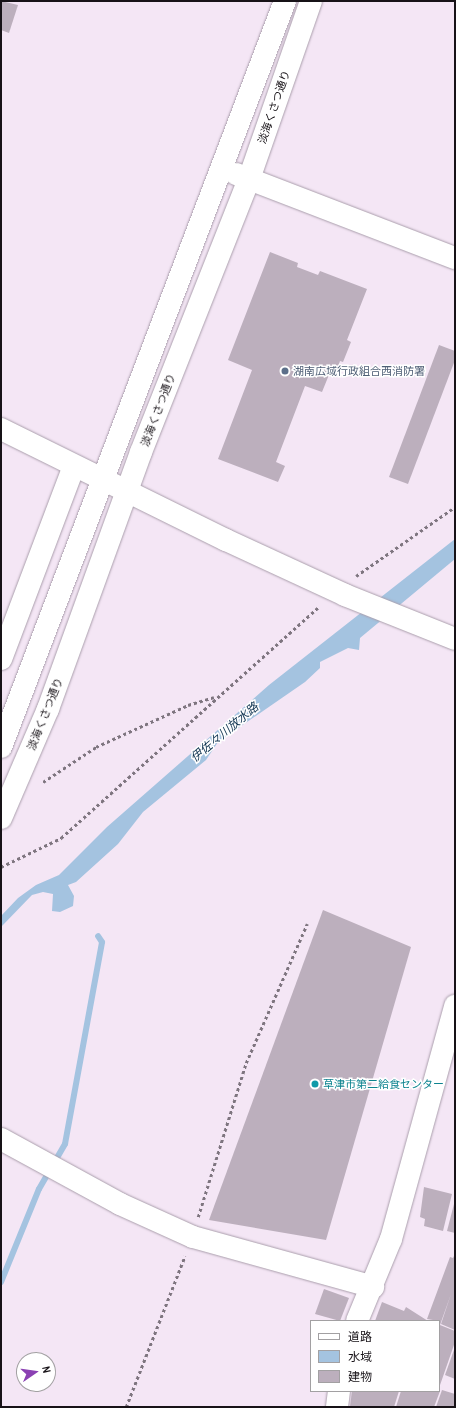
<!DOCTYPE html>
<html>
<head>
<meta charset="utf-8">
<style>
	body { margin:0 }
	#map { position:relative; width:456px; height:1408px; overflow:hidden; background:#f4e6f5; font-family:"Archivo Narrow","Noto Sans JP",sans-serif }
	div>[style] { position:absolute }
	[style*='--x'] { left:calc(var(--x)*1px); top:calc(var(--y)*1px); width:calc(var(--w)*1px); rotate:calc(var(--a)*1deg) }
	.water>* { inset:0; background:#a4c3e0 }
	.stream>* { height:6px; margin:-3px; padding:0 3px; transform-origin:3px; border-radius:3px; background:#a4c3e0 }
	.building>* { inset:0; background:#bcafbd }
	.path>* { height:2.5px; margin-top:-1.25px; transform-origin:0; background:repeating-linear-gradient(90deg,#7e757f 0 3px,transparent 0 6px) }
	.roads { filter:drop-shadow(0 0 1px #aa9eac) drop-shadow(0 0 1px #aa9eac) }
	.minor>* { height:22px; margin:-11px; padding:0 11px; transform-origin:11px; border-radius:11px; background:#fff }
	.tertiary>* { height:22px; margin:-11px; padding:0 11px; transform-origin:11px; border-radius:11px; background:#fff }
	.dots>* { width:11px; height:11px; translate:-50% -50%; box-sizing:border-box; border:2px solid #fff; border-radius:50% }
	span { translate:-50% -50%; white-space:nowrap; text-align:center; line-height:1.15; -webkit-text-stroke:3px #fff; paint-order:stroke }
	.street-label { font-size:11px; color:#171217 }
	.service-label { font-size:11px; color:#4e5e75 }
	.left { translate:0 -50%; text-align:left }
	.culture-label { font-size:11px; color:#0d838f }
	.water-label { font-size:12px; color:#0d324f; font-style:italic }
	.frame { position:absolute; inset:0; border:2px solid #171217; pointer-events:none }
	.legend { position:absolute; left:310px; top:1320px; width:130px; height:72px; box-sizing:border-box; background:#fff; border:1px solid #a2a0a2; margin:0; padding:5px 7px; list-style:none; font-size:12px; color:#171217 }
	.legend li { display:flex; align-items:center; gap:8px; height:20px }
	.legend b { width:20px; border:1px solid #a2a0a2 }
	.north { position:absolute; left:16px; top:1352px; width:40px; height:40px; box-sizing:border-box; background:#fff; border:1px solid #a2a0a2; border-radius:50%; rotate:77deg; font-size:11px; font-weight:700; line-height:16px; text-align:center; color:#171217 }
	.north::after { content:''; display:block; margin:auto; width:14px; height:18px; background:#8b41b3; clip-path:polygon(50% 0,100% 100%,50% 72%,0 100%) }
</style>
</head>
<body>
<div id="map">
	<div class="water">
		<i style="clip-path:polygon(455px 539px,455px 559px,360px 638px,359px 650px,348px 648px,320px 662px,320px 668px,305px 682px,218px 742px,206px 760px,143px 812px,118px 844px,76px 882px,68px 885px,74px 896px,73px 906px,60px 912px,52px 911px,53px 894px,43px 892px,32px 895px,1px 927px,1px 916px,18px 898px,36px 885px,59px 875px,107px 827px,269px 685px)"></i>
	</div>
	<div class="stream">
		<i style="--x:1;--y:1282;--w:100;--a:-67.8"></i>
		<i style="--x:39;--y:1189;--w:52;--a:-60"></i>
		<i style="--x:65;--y:1144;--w:205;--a:-79.6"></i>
		<i style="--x:102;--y:942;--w:7;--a:-124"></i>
	</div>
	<div class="building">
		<i style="clip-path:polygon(1px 1px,18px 5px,9px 33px,1px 30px)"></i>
		<i style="clip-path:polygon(270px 252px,298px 263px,297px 267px,318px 275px,320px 271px,367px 289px,347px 340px,351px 342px,343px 362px,340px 361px,338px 367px,333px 365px,322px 392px,305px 386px,276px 462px,285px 466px,278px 482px,218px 459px,252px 370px,228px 360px)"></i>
		<i style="clip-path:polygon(439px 345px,455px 351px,455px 360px,408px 484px,389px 477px)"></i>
		<i style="clip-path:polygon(323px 910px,411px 947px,326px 1240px,209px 1220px)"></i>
		<i style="clip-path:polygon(424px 1187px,452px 1194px,443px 1231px,424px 1226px,425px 1219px,420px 1217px)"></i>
		<i style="clip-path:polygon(454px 1204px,455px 1204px,455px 1233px,447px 1231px)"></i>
		<i style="clip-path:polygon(455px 1254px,455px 1330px,441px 1324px,451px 1294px,440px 1325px,455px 1331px,455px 1342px,439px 1388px,439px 1321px,427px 1319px,450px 1257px,453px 1258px)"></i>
		<i style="clip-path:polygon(324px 1289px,349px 1298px,340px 1321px,315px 1314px)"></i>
		<i style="clip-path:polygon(382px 1302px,404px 1311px,406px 1307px,428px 1321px,375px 1321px)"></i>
		<i style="clip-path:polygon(455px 1347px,455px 1379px,445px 1375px)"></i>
		<i style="clip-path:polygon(442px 1390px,455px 1394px,455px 1407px,436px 1407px)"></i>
		<i style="clip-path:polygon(352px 1391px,399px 1391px,394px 1407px,350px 1407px)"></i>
		<i style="clip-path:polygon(401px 1391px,440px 1391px,434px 1407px,396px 1407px)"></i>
	</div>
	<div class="path">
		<i style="--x:356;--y:576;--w:121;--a:-34.9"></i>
		<i style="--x:43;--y:782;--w:64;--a:-33.4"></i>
		<i style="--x:96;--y:747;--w:101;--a:-24.5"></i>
		<i style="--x:188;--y:705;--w:27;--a:-17"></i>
		<i style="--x:1;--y:867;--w:67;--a:-25.8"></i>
		<i style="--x:61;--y:838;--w:348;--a:-41.9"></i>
		<i style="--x:198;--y:1217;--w:161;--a:-72.7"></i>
		<i style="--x:246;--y:1063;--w:152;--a:-66.3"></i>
		<i style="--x:126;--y:1407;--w:162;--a:-68.7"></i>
	</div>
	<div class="roads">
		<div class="minor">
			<i style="--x:1;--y:429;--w:251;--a:26.3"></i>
			<i style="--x:226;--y:540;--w:131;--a:24.8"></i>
			<i style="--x:345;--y:595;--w:118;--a:21.8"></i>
			<i style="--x:1;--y:659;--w:206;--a:-69.3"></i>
			<i style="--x:1;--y:1139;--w:136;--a:28.6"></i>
			<i style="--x:120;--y:1204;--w:80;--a:24.3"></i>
			<i style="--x:193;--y:1237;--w:187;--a:15.5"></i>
			<i style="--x:357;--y:1321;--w:89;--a:-67.5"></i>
			<i style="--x:391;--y:1239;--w:242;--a:-74.6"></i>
			<i style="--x:337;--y:1407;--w:16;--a:-83"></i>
		</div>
		<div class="tertiary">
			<i style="--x:236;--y:174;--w:235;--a:21"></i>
			<i style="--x:1;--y:747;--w:798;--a:-69.16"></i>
			<i style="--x:1;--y:818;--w:119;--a:-66.7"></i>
			<i style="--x:48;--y:709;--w:273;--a:-70.1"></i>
			<i style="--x:141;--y:452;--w:294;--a:-68.4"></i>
			<i style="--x:249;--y:179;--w:188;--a:-70.8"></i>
		</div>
	</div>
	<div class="dots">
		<i style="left:285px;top:371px;background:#5c6f8a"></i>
		<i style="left:315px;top:1084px;background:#0f9aa8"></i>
	</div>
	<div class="street-label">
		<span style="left:274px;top:107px;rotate:-71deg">淡海くさつ通り</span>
		<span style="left:158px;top:410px;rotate:-69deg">淡海くさつ通り</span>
		<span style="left:45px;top:714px;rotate:-68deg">淡海くさつ通り</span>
	</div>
	<div class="service-label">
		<span class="left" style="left:293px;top:371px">湖南広域行政組合西消防署</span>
	</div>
	<div class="culture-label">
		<span class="left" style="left:323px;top:1084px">草津市第二給食センター</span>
	</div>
	<div class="water-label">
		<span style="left:225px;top:733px;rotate:-40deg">伊佐々川放水路</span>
	</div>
	<div class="frame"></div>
	<ul class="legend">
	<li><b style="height:5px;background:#fff"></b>道路</li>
	<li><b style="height:11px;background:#a4c3e0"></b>水域</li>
	<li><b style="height:11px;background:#bcafbd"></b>建物</li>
	</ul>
	<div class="north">N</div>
</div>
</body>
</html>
